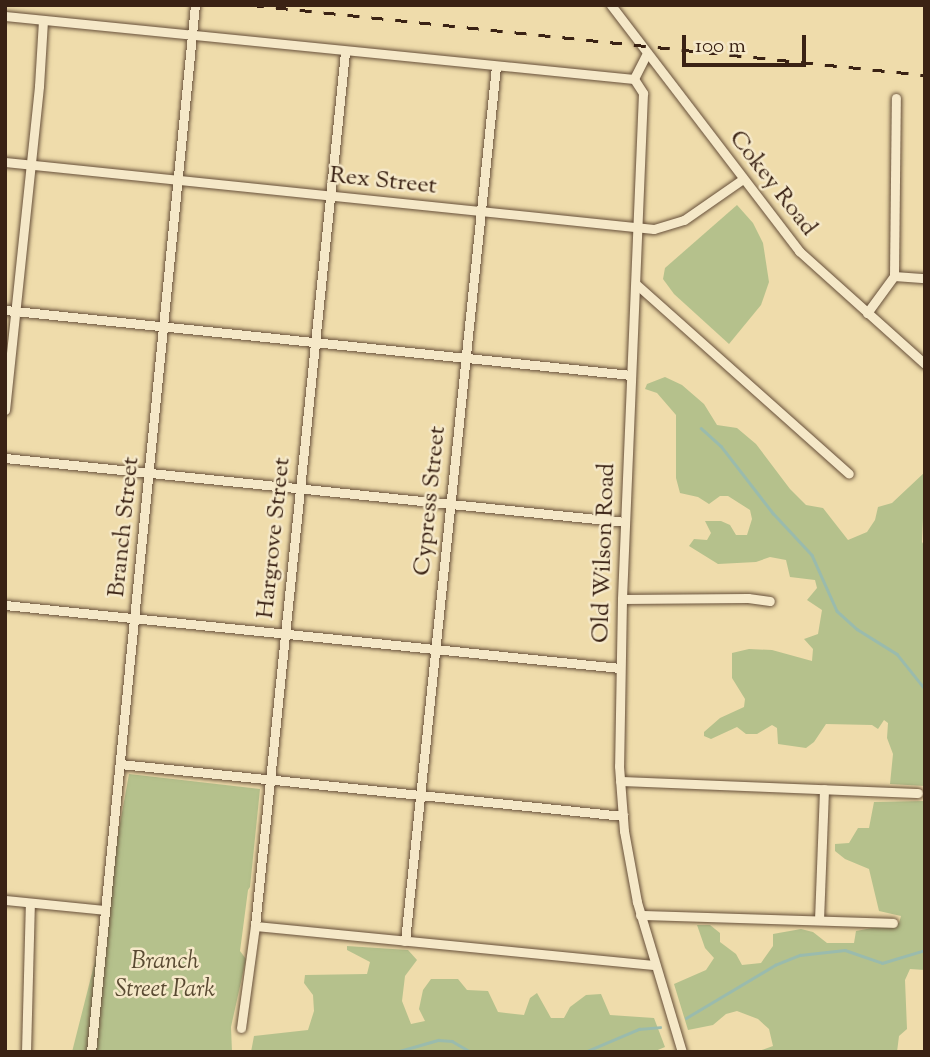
<!DOCTYPE html>
<html>
<head>
<meta charset="utf-8">
<style>
	body { margin:0 }
	#map { position:relative; width:930px; height:1057px; overflow:hidden; background:#efdcab; font-family:"Sorts Mill Goudy",serif }
	div>[style] { position:absolute }
	[style*='--x'] { left:calc(var(--x)*1px); top:calc(var(--y)*1px); width:calc(var(--w)*1px); rotate:calc(var(--a)*1deg) }
	.green>* { inset:0; background:#b5c18c }
	.stream>* { height:2.5px; margin:-1.25px; padding:0 1.25px; transform-origin:1.25px; border-radius:1.25px; background:#9abbad }
	.roads { filter:drop-shadow(0 0 2px #67503a) drop-shadow(0 0 2px #67503a) }
	.minor>* { height:9px; margin:-4.5px; padding:0 4.5px; transform-origin:4.5px; border-radius:4.5px; background:#f5e8c8 }
	.rail>* { height:2.5px; margin-top:-1.25px; transform-origin:0; background:repeating-linear-gradient(90deg,#3a2214 0 12px,transparent 0 24px) }
	span { translate:-50% -50%; white-space:nowrap; text-align:center; line-height:1.15; -webkit-text-stroke:5px #f5e8c8; paint-order:stroke }
	.street-label { font-size:24px; color:#3a2214 }
	.park-label { font-size:24px; color:#594a32; font-style:italic }
	.frame { position:absolute; inset:0; border:7px solid #3a2214; pointer-events:none }
	.scale { position:absolute; left:682px; top:35px; width:124px; height:32px; box-sizing:border-box; border:4px solid #3a2214; border-top:0; padding-left:9px; font-size:21px; line-height:24px; white-space:nowrap; color:#3a2214; -webkit-text-stroke:5px #f5e8c8; paint-order:stroke }
</style>
</head>
<body>
<div id="map">
	<div class="green">
		<i style="clip-path:polygon(737px 205px,753px 223px,763px 243px,769px 282px,761px 305px,729px 344px,674px 294px,663px 279px,665px 268px)"></i>
		<i style="clip-path:polygon(665px 377px,682px 385px,704px 404px,717px 425px,737px 428px,756px 444px,790px 489px,806px 505px,823px 508px,848px 540px,867px 532px,875px 520px,878px 507px,892px 503px,925px 472px,922px 542px,925px 547px,925px 786px,890px 784px,893px 754px,887px 738px,888px 723px,884px 720px,878px 729px,872px 725px,826px 724px,814px 742px,806px 748px,778px 744px,777px 728px,772px 725px,757px 734px,746px 734px,737px 727px,711px 739px,704px 736px,704px 732px,720px 718px,744px 707px,745px 699px,732px 678px,732px 653px,749px 649px,772px 650px,812px 661px,813px 649px,804px 639px,818px 634px,822px 610px,807px 600px,817px 588px,815px 580px,790px 577px,786px 560px,770px 557px,756px 562px,718px 564px,689px 546px,694px 539px,707px 540px,711px 533px,705px 521px,721px 521px,730px 525px,736px 535px,747px 535px,752px 519px,750px 510px,728px 496px,720px 496px,709px 504px,698px 497px,680px 493px,676px 478px,676px 415px,657px 393px,645px 389px,647px 384px)"></i>
		<i style="clip-path:polygon(129px 774px,260px 789px,250px 887px,248px 890px,240px 951px,246px 959px,231px 1027px,232px 1052px,72px 1052px,110px 902px,111px 873px)"></i>
		<i style="clip-path:polygon(925px 801px,925px 970px,910px 969px,905px 980px,907px 1029px,899px 1036px,897px 1052px,756px 1052px,773px 1046px,769px 1029px,758px 1019px,737px 1011px,726px 1014px,713px 1025px,688px 1030px,674px 984px,706px 970px,714px 958px,705px 948px,697px 925px,710px 925px,720px 933px,720px 942px,736px 954px,742px 965px,761px 963px,773px 946px,773px 934px,801px 929px,813px 932px,827px 943px,854px 943px,856px 931px,899px 923px,901px 916px,879px 911px,869px 869px,845px 859px,835px 851px,835px 844px,849px 843px,858px 828px,869px 828px,874px 802px)"></i>
		<i style="clip-path:polygon(347px 946px,408px 950px,417px 960px,405px 976px,402px 1001px,411px 1024px,425px 1021px,419px 1009px,423px 990px,431px 979px,458px 979px,467px 990px,488px 991px,498px 1012px,524px 1015px,530px 998px,537px 993px,551px 1018px,564px 1018px,570px 1007px,586px 995px,601px 994px,610px 1015px,654px 1018px,665px 1047px,653px 1052px,251px 1052px,254px 1036px,308px 1030px,314px 1011px,313px 995px,304px 983px,305px 975px,367px 974px,370px 962px,347px 950px)"></i>
	</div>
	<div class="stream">
		<i style="--x:701;--y:428;--w:27;--a:42"></i>
		<i style="--x:721;--y:446;--w:85;--a:52.2"></i>
		<i style="--x:773;--y:513;--w:57;--a:47.1"></i>
		<i style="--x:812;--y:555;--w:61;--a:65.9"></i>
		<i style="--x:837;--y:611;--w:27;--a:42"></i>
		<i style="--x:857;--y:629;--w:47;--a:32"></i>
		<i style="--x:897;--y:654;--w:45;--a:51.3"></i>
		<i style="--x:686;--y:1018;--w:104;--a:-30.8"></i>
		<i style="--x:775;--y:965;--w:27;--a:-22"></i>
		<i style="--x:800;--y:955;--w:45;--a:-6.3"></i>
		<i style="--x:845;--y:950;--w:39;--a:19"></i>
		<i style="--x:882;--y:963;--w:45;--a:-16.8"></i>
		<i style="--x:396;--y:1052;--w:44;--a:-15.9"></i>
		<i style="--x:438;--y:1040;--w:14;--a:4"></i>
		<i style="--x:452;--y:1041;--w:22;--a:30"></i>
		<i style="--x:585;--y:1052;--w:59;--a:-23.1"></i>
		<i style="--x:639;--y:1029;--w:21;--a:-5"></i>
	</div>
	<div class="roads">
		<div class="minor">
			<i style="--x:611;--y:5;--w:310;--a:52.6"></i>
			<i style="--x:799;--y:251;--w:169;--a:41.9"></i>
			<i style="--x:5;--y:16;--w:632;--a:5.72"></i>
			<i style="--x:647;--y:53;--w:29;--a:117"></i>
			<i style="--x:634;--y:79;--w:17;--a:57"></i>
			<i style="--x:643;--y:93;--w:506;--a:92.38"></i>
			<i style="--x:622;--y:599;--w:167;--a:91"></i>
			<i style="--x:619;--y:766;--w:65;--a:85.6"></i>
			<i style="--x:624;--y:831;--w:72;--a:79.6"></i>
			<i style="--x:637;--y:902;--w:157;--a:73.3"></i>
			<i style="--x:5;--y:162;--w:652;--a:5.89"></i>
			<i style="--x:654;--y:229;--w:31;--a:-17"></i>
			<i style="--x:684;--y:220;--w:72;--a:-34.8"></i>
			<i style="--x:894;--y:276;--w:31;--a:4"></i>
			<i style="--x:636;--y:284;--w:285;--a:41.7"></i>
			<i style="--x:5;--y:310;--w:629;--a:5.93"></i>
			<i style="--x:867;--y:313;--w:46;--a:-53.9"></i>
			<i style="--x:894;--y:276;--w:178;--a:-89.4"></i>
			<i style="--x:5;--y:410;--w:326;--a:-84"></i>
			<i style="--x:39;--y:86;--w:66;--a:-86.5"></i>
			<i style="--x:5;--y:458;--w:623;--a:5.89"></i>
			<i style="--x:622;--y:599;--w:126;--a:-0.5"></i>
			<i style="--x:748;--y:598;--w:22;--a:8"></i>
			<i style="--x:5;--y:605;--w:618;--a:5.85"></i>
			<i style="--x:120;--y:764;--w:506;--a:5.9"></i>
			<i style="--x:620;--y:781;--w:298;--a:2.3"></i>
			<i style="--x:5;--y:900;--w:100;--a:5.7"></i>
			<i style="--x:640;--y:915;--w:253;--a:1.8"></i>
			<i style="--x:819;--y:920;--w:131;--a:-87.8"></i>
			<i style="--x:255;--y:926;--w:401;--a:5.6"></i>
			<i style="--x:405;--y:941;--w:880;--a:-84.06"></i>
			<i style="--x:241;--y:1028;--w:103;--a:-82.2"></i>
			<i style="--x:255;--y:926;--w:879;--a:-84.12"></i>
			<i style="--x:26;--y:1052;--w:149;--a:-88.5"></i>
			<i style="--x:91;--y:1052;--w:1052;--a:-84.33"></i>
		</div>
	</div>
	<div class="rail">
		<i style="--x:252;--y:5;--w:677;--a:5.94"></i>
	</div>
	<div class="street-label">
		<span style="left:383px;top:182px;rotate:6deg">Rex Street</span>
		<span style="left:772px;top:184px;rotate:52deg">Cokey Road</span>
		<span style="left:431px;top:501px;rotate:-84deg">Cypress Street</span>
		<span style="left:125px;top:527px;rotate:-84deg">Branch Street</span>
		<span style="left:275px;top:538px;rotate:-84deg">Hargrove Street</span>
		<span style="left:605px;top:553px;rotate:-88deg">Old Wilson Road</span>
	</div>
	<div class="park-label">
		<span style="left:165px;top:977px">Branch<br>Street Park</span>
	</div>
	<div class="frame"></div>
	<div class="scale">100 m</div>
</div>
</body>
</html>
